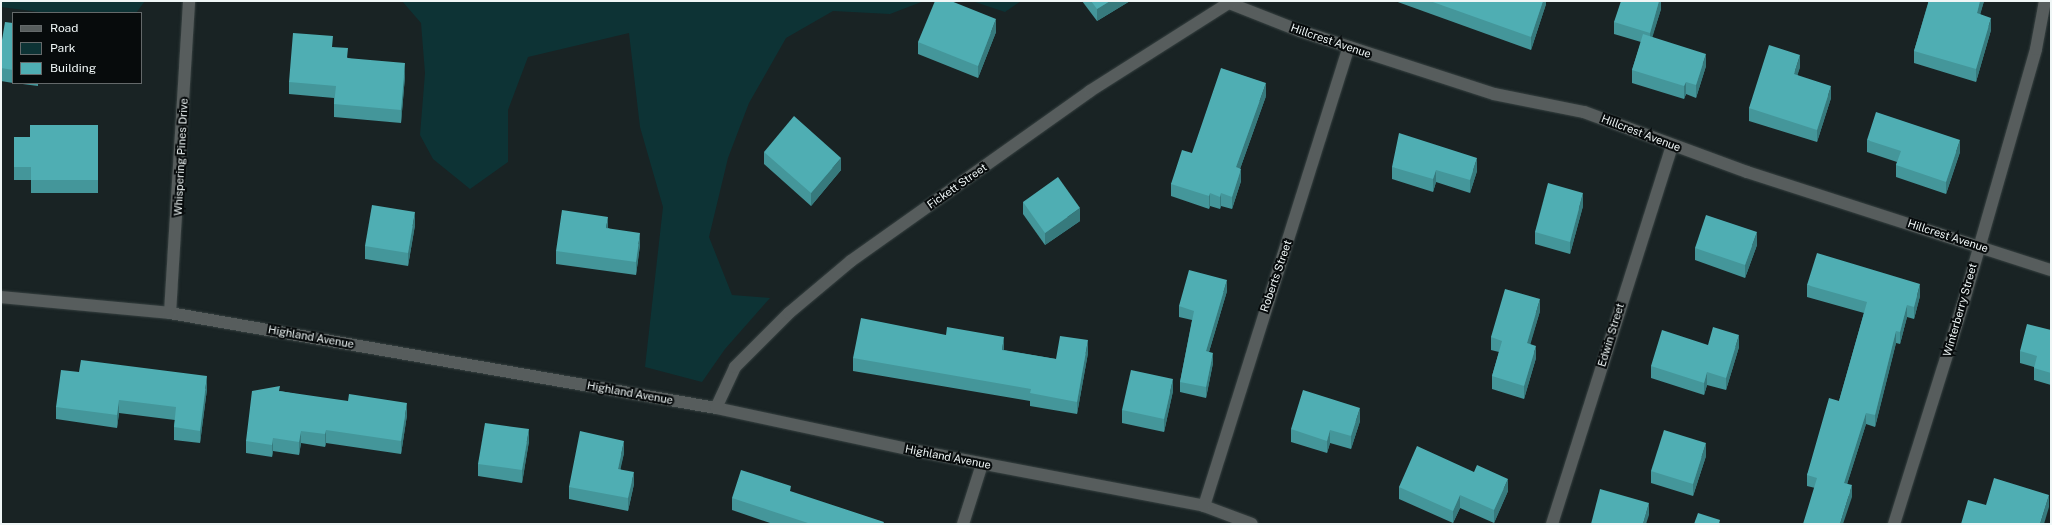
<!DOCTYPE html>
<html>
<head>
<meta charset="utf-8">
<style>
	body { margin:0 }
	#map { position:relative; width:2052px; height:525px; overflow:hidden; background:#192324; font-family:"Public Sans",sans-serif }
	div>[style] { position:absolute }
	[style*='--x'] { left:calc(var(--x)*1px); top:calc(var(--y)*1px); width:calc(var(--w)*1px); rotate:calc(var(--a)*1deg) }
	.green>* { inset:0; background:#0d3335 }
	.roads { filter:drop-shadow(0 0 1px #374141) drop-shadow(0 0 1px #374141) }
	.minor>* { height:12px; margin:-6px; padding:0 6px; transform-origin:6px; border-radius:6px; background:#575d5d }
	.wall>* { inset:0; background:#44969a }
	.shaded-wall>* { inset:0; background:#377a7d }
	.building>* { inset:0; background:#4faeb3 }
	span { translate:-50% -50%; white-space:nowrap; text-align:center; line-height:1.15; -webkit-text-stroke:4px #070b0c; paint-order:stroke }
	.street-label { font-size:11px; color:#eff6f6 }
	.frame { position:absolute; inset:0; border:2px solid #eff6f6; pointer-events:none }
	.legend { position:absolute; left:12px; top:12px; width:130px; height:72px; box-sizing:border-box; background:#070b0c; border:1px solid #64696a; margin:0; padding:5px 7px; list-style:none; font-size:12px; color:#eff6f6 }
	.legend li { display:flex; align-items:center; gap:8px; height:20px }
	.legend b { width:20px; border:1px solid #64696a }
</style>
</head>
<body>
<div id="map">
	<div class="green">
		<i style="clip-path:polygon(1px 1px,145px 1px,136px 13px,47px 13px,1px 7px)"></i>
		<i style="clip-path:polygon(402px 1px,924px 1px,890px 14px,833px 11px,786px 38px,749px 103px,728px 158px,709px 237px,732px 295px,770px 298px,725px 349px,702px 382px,645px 367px,663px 207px,640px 127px,629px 33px,528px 57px,508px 110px,508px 162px,470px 189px,433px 159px,420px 135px,425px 73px,421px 23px)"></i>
		<i style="clip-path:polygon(972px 1px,1021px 1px,1005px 12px)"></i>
	</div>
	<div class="roads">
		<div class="minor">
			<i style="--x:1229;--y:3;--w:76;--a:21.5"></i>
			<i style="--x:1300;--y:31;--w:204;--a:18"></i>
			<i style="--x:1494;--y:94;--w:92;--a:11.3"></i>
			<i style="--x:1584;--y:112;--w:174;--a:20.2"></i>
			<i style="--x:1747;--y:172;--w:319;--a:17.9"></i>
			<i style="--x:1;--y:297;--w:170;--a:5.4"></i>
			<i style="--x:170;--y:313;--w:554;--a:9.87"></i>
			<i style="--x:716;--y:408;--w:206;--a:12.1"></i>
			<i style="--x:917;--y:451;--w:292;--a:10.8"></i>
			<i style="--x:1204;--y:506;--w:51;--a:20.6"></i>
			<i style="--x:170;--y:313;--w:313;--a:-86.5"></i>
			<i style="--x:716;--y:408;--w:45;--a:-65.1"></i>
			<i style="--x:735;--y:367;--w:76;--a:-45"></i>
			<i style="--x:789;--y:313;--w:81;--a:-40"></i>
			<i style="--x:851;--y:261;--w:293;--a:-35.4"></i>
			<i style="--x:1090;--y:91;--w:168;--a:-32.4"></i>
			<i style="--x:1204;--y:506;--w:481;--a:-72.5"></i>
			<i style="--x:963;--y:524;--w:63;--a:-72.4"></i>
			<i style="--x:1552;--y:524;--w:397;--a:-72.4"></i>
			<i style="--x:1894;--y:524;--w:231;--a:-72.6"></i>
			<i style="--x:1963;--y:304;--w:265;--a:-74"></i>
			<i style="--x:2036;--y:49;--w:49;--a:-79.4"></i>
		</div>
	</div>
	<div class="wall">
		<i style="clip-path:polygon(1082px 1px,1130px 1px,1097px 21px)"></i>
		<i style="clip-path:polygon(1395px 1px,1546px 1px,1546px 4px,1531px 50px)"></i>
		<i style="clip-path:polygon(1661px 1px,1661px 9px,1652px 37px,1706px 66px,1696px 98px,1686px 94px,1684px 99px,1632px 83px,1632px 70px,1641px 42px,1614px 34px,1614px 22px)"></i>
		<i style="clip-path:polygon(1928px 1px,1984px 1px,1980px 14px,1991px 30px,1976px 82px,1914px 63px,1914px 51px,1928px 3px)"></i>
		<i style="clip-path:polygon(13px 23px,13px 83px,1px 81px,1px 46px)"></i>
		<i style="clip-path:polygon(996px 32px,978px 78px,918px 54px,918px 42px)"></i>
		<i style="clip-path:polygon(333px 47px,348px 58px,405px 76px,401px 123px,334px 117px,334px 98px,289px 94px,289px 82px)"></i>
		<i style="clip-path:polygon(1800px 67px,1797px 75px,1831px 98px,1817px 142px,1749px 121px,1749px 108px)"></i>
		<i style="clip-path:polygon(15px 83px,38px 83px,38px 86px)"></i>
		<i style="clip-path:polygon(1266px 96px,1240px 169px,1241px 181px,1232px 209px,1221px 206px,1220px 209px,1210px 206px,1209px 209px,1171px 196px,1171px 184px,1192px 153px)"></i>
		<i style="clip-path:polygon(98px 125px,98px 193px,31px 193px,31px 180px,14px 180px,14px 137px,30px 137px)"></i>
		<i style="clip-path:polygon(1867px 140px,1960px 152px,1946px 194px,1896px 177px,1896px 165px,1897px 162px,1867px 152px)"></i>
		<i style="clip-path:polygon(764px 152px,841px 170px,811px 206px,764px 164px)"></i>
		<i style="clip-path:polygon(1392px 167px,1477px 171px,1470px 193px,1436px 182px,1433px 192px,1392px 179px)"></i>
		<i style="clip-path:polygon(1023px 202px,1080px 221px,1045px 245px,1023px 214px)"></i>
		<i style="clip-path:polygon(1583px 206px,1570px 254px,1535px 244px,1535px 232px)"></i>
		<i style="clip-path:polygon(415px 225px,408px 266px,365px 259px,365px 246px)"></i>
		<i style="clip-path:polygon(608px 228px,640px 245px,636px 275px,556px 264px,556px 251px)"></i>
		<i style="clip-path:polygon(1757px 245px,1745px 278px,1695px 260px,1695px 248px)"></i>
		<i style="clip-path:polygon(1807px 285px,1920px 296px,1914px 319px,1907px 317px,1900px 344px,1896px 343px,1875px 427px,1866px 424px,1847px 484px,1852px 497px,1807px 486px,1807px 475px,1839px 401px,1864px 313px,1807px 297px)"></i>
		<i style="clip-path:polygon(1227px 291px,1209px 352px,1213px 363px,1206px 398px,1180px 392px,1180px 382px,1192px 320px,1179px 317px,1179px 306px)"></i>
		<i style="clip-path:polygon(1540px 311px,1530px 344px,1536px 358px,1524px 399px,1492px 389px,1492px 376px,1499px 352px,1491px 350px,1491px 337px)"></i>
		<i style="clip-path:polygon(2051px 330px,2051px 385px,2034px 380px,2034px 367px,2020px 363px,2020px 351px)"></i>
		<i style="clip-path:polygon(1708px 345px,1739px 347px,1726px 390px,1707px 385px,1704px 395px,1651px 378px,1651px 366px)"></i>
		<i style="clip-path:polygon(1004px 350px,1056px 359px,1088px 353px,1077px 414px,1030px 406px,1030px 401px,853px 371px,853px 358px)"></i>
		<i style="clip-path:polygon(79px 372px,207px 389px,200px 443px,174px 440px,174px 427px,175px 420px,119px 413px,117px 428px,56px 419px,56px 407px)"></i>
		<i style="clip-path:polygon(280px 391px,407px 415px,401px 454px,326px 443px,325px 447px,301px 443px,299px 455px,273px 451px,272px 457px,246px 453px,246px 441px)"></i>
		<i style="clip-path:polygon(1173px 391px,1164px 432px,1122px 423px,1122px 410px)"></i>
		<i style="clip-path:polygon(1360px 421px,1351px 449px,1330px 443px,1327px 453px,1291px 442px,1291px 429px)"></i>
		<i style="clip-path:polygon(529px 441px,522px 483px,478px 476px,478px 464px)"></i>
		<i style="clip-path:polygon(624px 453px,620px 469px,634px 484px,628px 511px,569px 499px,569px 487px)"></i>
		<i style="clip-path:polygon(1706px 456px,1693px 496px,1651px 483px,1651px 471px)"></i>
		<i style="clip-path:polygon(1474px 472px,1508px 491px,1494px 523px,1460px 508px,1453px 523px,1399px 499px,1399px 487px)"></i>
		<i style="clip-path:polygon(791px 492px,884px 524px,773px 524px,732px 510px,732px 498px)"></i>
	</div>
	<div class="shaded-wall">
		<i style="clip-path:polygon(1110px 1px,1130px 1px,1097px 21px,1097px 9px)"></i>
		<i style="clip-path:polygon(1543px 1px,1546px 1px,1546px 4px,1531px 50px,1531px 37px)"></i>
		<i style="clip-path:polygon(1659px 1px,1661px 1px,1661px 9px,1650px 45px,1650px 33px)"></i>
		<i style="clip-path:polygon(1980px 1px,1984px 1px,1977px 26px,1977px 13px)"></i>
		<i style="clip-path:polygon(1991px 18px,1991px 30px,1976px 82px,1976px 69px)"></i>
		<i style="clip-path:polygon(996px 19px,996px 32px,978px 78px,978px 66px)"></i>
		<i style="clip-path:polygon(1706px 54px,1706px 66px,1696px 98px,1696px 85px)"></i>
		<i style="clip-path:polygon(1800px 55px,1800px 67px,1794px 87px,1794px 74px)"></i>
		<i style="clip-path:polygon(405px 63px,405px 76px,401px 123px,401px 110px)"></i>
		<i style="clip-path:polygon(1686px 82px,1686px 94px,1684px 99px,1684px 86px)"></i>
		<i style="clip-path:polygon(1266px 83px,1266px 96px,1236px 180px,1236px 167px)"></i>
		<i style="clip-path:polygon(1831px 86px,1831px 98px,1817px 142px,1817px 130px)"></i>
		<i style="clip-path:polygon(1960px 140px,1960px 152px,1946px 194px,1946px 182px)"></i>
		<i style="clip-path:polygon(841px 158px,841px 170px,811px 206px,811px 193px)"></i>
		<i style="clip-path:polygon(1477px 158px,1477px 171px,1470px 193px,1470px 180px)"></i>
		<i style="clip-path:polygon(1241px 169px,1241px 181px,1232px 209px,1232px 197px)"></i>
		<i style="clip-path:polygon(1436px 170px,1436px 182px,1433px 192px,1433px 179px)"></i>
		<i style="clip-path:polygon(1210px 193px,1210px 206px,1209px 209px,1209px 196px)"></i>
		<i style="clip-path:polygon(1221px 193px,1221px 206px,1220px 209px,1220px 197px)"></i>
		<i style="clip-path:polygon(1583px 193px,1583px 206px,1570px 254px,1570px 242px)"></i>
		<i style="clip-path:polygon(1080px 208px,1080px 221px,1045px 245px,1045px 233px)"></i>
		<i style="clip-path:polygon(415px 212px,415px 225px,408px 266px,408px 253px)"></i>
		<i style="clip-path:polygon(608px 217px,608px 229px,606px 228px)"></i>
		<i style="clip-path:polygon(1757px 232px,1757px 245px,1745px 278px,1745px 265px)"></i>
		<i style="clip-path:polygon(640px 233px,640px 245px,636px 275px,636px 262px)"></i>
		<i style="clip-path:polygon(1227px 280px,1227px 291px,1206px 362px,1206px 351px)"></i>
		<i style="clip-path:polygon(1920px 284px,1920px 296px,1914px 319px,1914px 307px)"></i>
		<i style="clip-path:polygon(1540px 299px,1540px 311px,1527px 356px,1527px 343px)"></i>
		<i style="clip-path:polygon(1907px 305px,1907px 317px,1900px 344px,1900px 332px)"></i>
		<i style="clip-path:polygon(1896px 331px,1896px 343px,1875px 427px,1875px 415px)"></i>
		<i style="clip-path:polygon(1739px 335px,1739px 347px,1726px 390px,1726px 378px)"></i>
		<i style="clip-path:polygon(1004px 337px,1004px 349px,1002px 362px,1002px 350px)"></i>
		<i style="clip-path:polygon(1088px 340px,1088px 353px,1077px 414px,1077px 402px)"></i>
		<i style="clip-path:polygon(1536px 346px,1536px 358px,1524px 399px,1524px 386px)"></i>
		<i style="clip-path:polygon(1213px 353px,1213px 363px,1206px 398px,1206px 387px)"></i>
		<i style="clip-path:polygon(1707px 372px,1707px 385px,1704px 395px,1704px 383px)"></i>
		<i style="clip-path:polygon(207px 376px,207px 389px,200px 443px,200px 431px)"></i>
		<i style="clip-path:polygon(1173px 379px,1173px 391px,1164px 432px,1164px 419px)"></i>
		<i style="clip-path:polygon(119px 400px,119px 413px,117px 428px,117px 415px)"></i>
		<i style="clip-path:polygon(407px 403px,407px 415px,401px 454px,401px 441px)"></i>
		<i style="clip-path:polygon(1360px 408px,1360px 421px,1351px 449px,1351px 436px)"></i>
		<i style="clip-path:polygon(1866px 413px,1866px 424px,1844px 494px,1844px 483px)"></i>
		<i style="clip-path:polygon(529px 429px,529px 441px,522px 483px,522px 470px)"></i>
		<i style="clip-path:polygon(326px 430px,326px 443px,325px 447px,325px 434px)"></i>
		<i style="clip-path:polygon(1330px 430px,1330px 443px,1327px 453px,1327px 441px)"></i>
		<i style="clip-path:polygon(301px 431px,301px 443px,299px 455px,299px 442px)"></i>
		<i style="clip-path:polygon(273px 438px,273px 451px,272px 457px,272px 445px)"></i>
		<i style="clip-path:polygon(624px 441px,624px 453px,618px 481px,618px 469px)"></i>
		<i style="clip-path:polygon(1706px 443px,1706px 456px,1693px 496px,1693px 484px)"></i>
		<i style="clip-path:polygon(634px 472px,634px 484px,628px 511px,628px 498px)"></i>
		<i style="clip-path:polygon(1508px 479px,1508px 491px,1494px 523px,1494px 510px)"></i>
		<i style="clip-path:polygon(1852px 485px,1852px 497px,1843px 524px,1840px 524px)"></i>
		<i style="clip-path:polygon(1460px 495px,1460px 508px,1453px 523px,1453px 511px)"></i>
		<i style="clip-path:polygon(2049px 495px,2049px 507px,2044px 524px,2040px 524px)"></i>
		<i style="clip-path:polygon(1649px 503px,1649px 515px,1646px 524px,1643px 524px)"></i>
	</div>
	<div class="building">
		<i style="clip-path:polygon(935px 1px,951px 1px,996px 19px,978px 66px,918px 42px)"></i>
		<i style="clip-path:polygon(1091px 1px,1110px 1px,1097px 9px)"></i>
		<i style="clip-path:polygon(1430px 1px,1543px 1px,1531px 37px)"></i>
		<i style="clip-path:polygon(1621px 1px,1659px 1px,1650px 33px,1614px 22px)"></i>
		<i style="clip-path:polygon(1929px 1px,1980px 1px,1977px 13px,1991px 18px,1976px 69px,1914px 51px)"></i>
		<i style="clip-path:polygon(5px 22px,13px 23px,13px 70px,1px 68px,1px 46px)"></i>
		<i style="clip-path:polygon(293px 33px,333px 36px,332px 47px,348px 48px,347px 58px,405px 63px,401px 110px,334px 104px,336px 86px,289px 82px)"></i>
		<i style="clip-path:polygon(1643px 34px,1706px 54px,1696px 85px,1686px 82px,1684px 86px,1632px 70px)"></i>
		<i style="clip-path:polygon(1769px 45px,1800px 55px,1794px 74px,1831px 86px,1817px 130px,1749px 108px)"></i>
		<i style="clip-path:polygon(1221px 68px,1266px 83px,1236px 167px,1241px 169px,1232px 197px,1221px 193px,1220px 197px,1210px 193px,1209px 196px,1171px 184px,1182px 150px,1192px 153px)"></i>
		<i style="clip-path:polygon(1876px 112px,1960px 140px,1946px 182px,1896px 165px,1901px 151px,1867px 140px)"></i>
		<i style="clip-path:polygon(794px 116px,841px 158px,811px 193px,764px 152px)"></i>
		<i style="clip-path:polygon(30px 125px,98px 125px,98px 180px,31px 180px,31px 167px,14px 167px,14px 137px,30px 137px)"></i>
		<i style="clip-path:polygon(1399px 133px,1477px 158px,1470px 180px,1436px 170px,1433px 179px,1392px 167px)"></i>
		<i style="clip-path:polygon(1058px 177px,1080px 208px,1045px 233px,1023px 202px)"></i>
		<i style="clip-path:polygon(1548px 183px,1583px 193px,1570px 242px,1535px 232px)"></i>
		<i style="clip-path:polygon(372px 205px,415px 212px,408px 253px,365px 246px)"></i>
		<i style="clip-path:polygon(562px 210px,608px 217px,606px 228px,640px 233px,636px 262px,556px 251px)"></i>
		<i style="clip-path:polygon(1706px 215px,1757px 232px,1745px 265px,1695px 248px)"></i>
		<i style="clip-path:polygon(1817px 253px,1920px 284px,1914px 307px,1907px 305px,1900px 332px,1896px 331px,1875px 415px,1866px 413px,1844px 483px,1852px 485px,1840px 524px,1803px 524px,1817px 478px,1807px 475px,1829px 398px,1839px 401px,1867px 302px,1807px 285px)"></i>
		<i style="clip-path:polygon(1189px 270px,1227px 280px,1206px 351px,1213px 353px,1206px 387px,1180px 382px,1194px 311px,1179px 306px)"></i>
		<i style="clip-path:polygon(1505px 289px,1540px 299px,1527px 343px,1536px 346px,1524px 386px,1492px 376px,1502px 341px,1491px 337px)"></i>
		<i style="clip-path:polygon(861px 318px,946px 335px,947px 327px,1004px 337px,1002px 350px,1056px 359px,1060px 336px,1088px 340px,1077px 402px,1030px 393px,1031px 389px,853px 358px)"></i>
		<i style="clip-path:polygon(2027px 324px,2051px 330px,2051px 373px,2034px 368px,2037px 356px,2020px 351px)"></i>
		<i style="clip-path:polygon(1713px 327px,1739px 335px,1726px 378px,1707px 372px,1704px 383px,1651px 366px,1662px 330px,1708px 345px)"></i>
		<i style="clip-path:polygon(81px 360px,207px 376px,200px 431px,174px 427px,176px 407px,119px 400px,117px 415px,56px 407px,61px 370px,79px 372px)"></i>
		<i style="clip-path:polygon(1131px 370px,1173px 379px,1164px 419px,1122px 410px)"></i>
		<i style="clip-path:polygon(280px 386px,279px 391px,348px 401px,349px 394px,407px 403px,401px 441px,326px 430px,325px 434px,301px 431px,299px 442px,273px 438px,272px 445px,246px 441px,252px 391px)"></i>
		<i style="clip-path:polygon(1303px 390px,1360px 408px,1351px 436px,1330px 430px,1327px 441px,1291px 429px)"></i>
		<i style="clip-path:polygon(485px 423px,529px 429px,522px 470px,478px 464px)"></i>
		<i style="clip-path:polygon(1664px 430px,1706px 443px,1693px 484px,1651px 471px)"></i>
		<i style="clip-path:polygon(580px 431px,624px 441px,618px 469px,634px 472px,628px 498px,569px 487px)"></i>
		<i style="clip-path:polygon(1417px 446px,1474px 472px,1477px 465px,1508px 479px,1494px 510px,1460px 495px,1453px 511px,1399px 487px)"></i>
		<i style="clip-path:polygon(741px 470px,791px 486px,790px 491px,884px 522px,883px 524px,811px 524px,732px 498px)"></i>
		<i style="clip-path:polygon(1994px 478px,2049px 495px,2040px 524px,1961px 524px,1968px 500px,1986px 505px)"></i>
		<i style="clip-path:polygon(1600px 489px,1649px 503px,1643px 524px,1591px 524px)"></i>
		<i style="clip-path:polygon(1698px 513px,1720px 520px,1719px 524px,1694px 524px)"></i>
	</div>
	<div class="street-label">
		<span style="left:1331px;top:41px;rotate:19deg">Hillcrest Avenue</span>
		<span style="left:1641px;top:133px;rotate:21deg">Hillcrest Avenue</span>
		<span style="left:181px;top:157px;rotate:-87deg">Whispering Pines Drive</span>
		<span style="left:957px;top:186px;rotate:-35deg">Fickett Street</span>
		<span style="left:1948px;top:236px;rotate:18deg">Hillcrest Avenue</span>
		<span style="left:1276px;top:276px;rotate:-71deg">Roberts Street</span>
		<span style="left:1960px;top:310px;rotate:-74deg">Winterberry Street</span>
		<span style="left:1611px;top:335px;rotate:-73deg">Edwin Street</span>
		<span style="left:311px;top:337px;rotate:10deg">Highland Avenue</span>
		<span style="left:630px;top:393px;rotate:10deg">Highland Avenue</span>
		<span style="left:948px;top:457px;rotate:11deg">Highland Avenue</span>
	</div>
	<div class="frame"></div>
	<ul class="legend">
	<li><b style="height:5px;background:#575d5d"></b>Road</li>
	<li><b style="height:11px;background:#0d3335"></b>Park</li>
	<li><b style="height:11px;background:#4faeb3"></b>Building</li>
	</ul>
</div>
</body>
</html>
